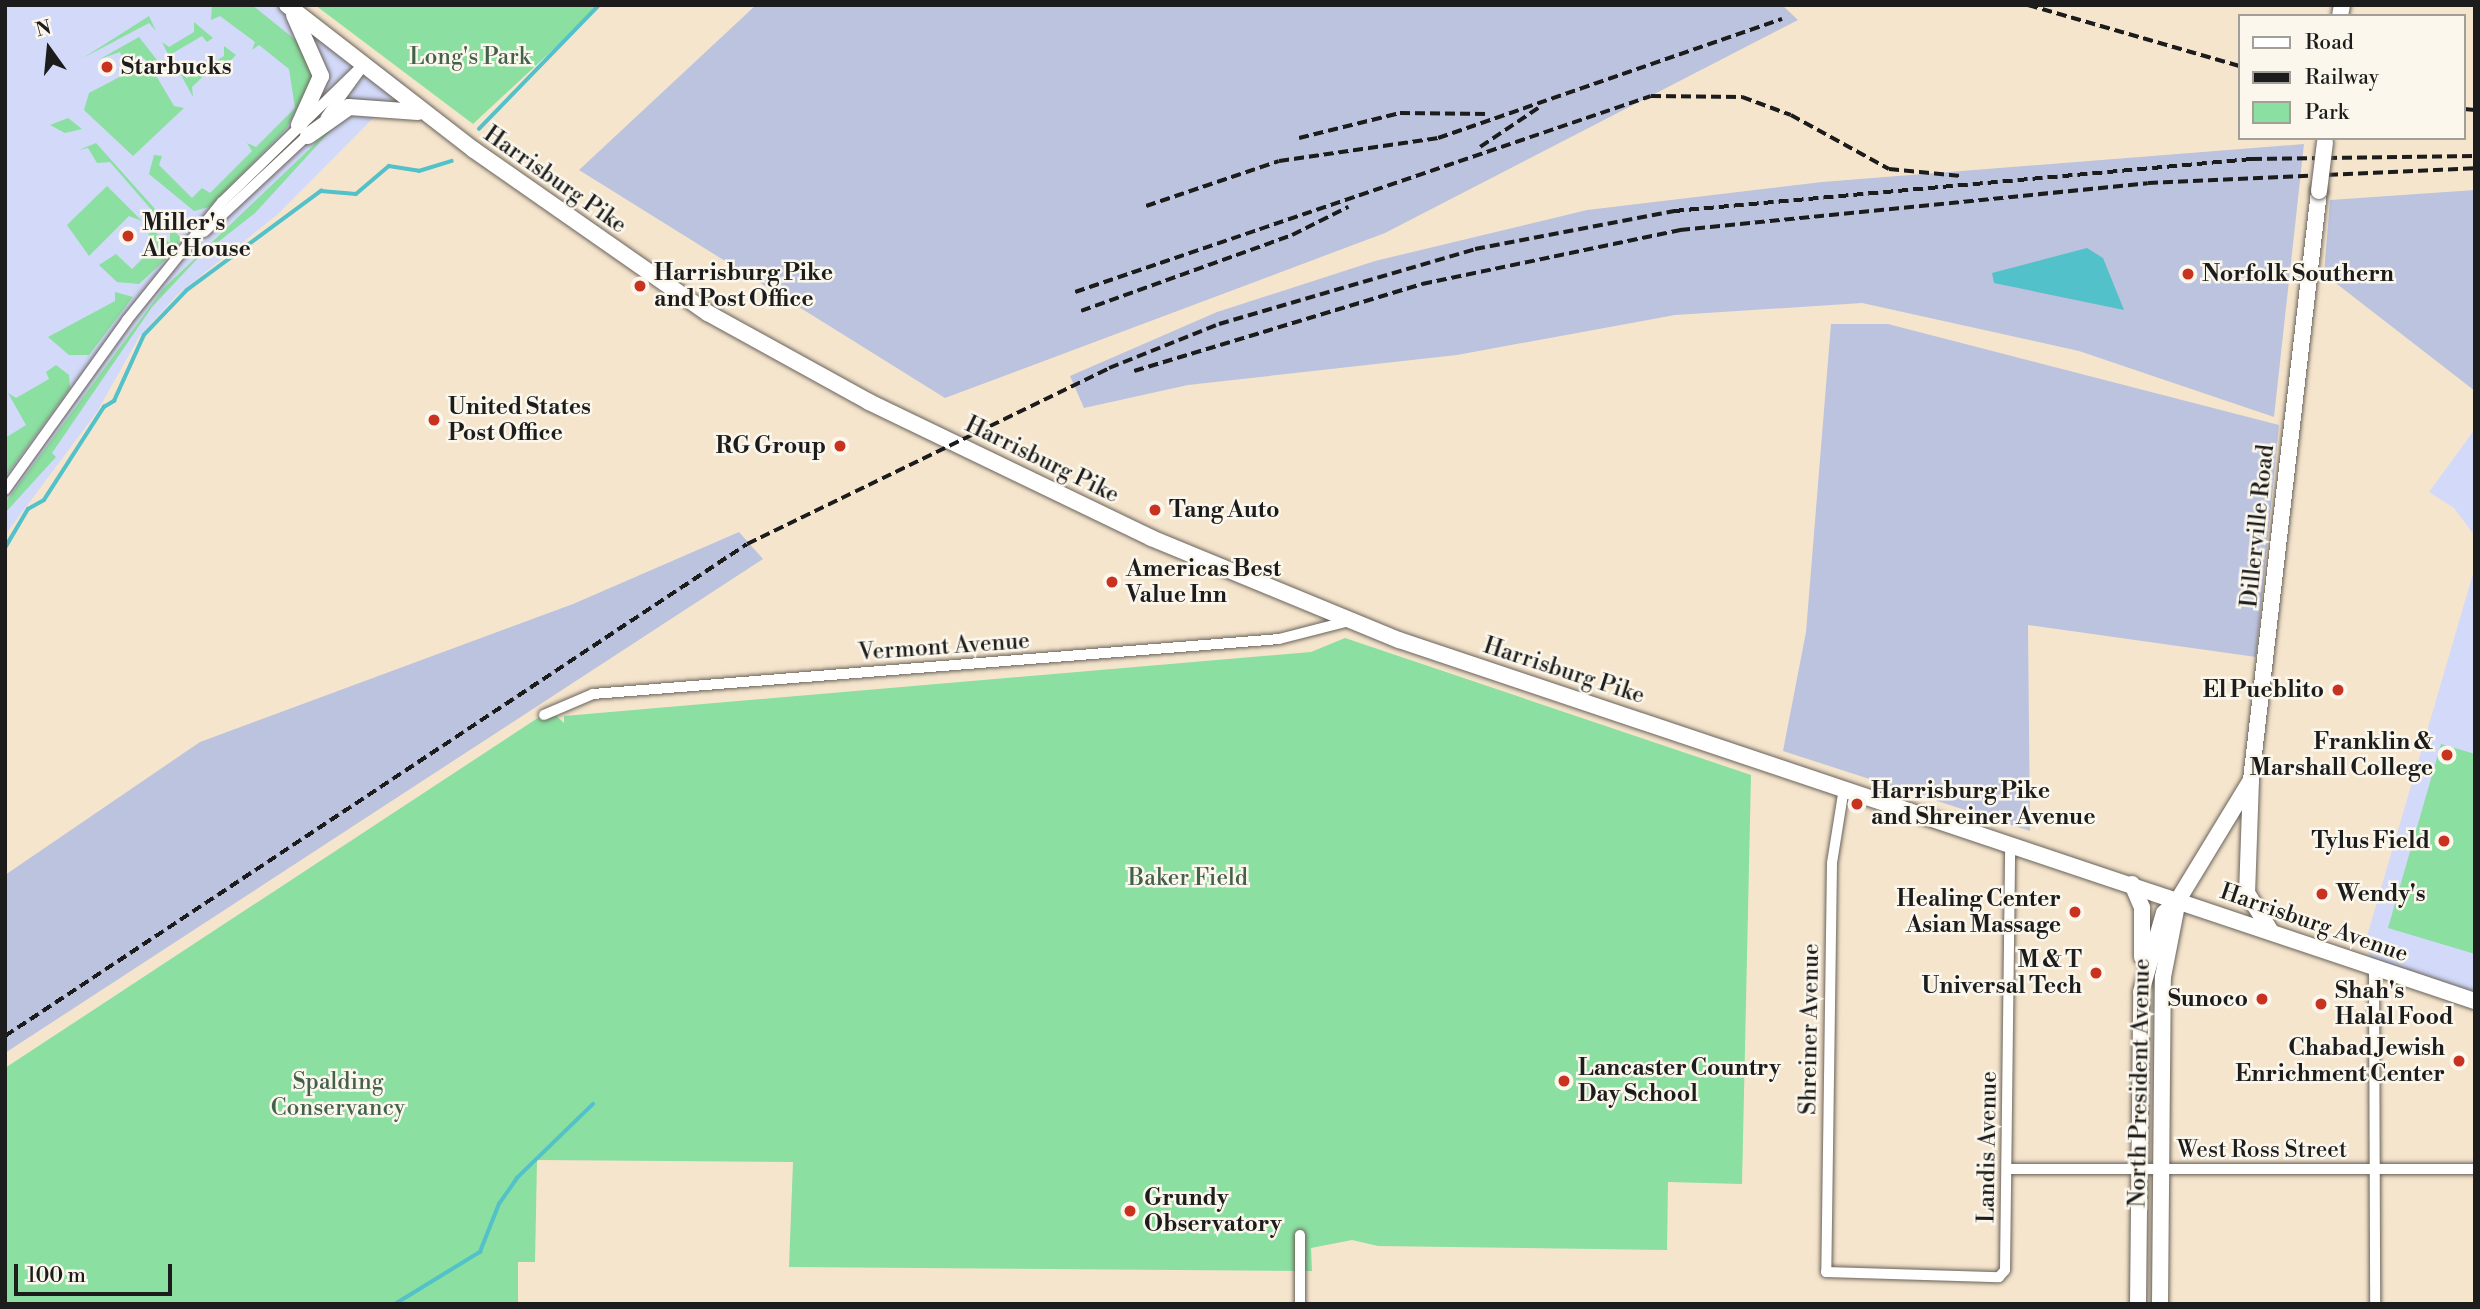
<!DOCTYPE html>
<html>
<head>
<meta charset="utf-8">
<style>
	body { margin:0 }
	#map { position:relative; width:2480px; height:1309px; overflow:hidden; background:#f6e5cd; font-family:"Libre Bodoni",serif }
	div>[style] { position:absolute }
	[style*='--x'] { left:calc(var(--x)*1px); top:calc(var(--y)*1px); width:calc(var(--w)*1px); rotate:calc(var(--a)*1deg) }
	.built>* { inset:0; background:#d2d9f9 }
	.industrial>* { inset:0; background:#bcc3de }
	.green>* { inset:0; background:#8bdfa0 }
	.water>* { inset:0; background:#53c1c9 }
	.stream>* { height:3.5px; margin:-1.75px; padding:0 1.75px; transform-origin:1.75px; border-radius:1.75px; background:#53c1c9 }
	.roads { filter:drop-shadow(0 0 2px #68625a) drop-shadow(0 0 2px #68625a) }
	.minor>* { height:10px; margin:-5px; padding:0 5px; transform-origin:5px; border-radius:5px; background:#fff }
	.primary>* { height:16px; margin:-8px; padding:0 8px; transform-origin:8px; border-radius:8px; background:#fff }
	.rail>* { height:3.5px; margin-top:-1.75px; transform-origin:0; background:repeating-linear-gradient(90deg,#1c1c1c 0 10px,transparent 0 15px) }
	.bridges { filter:drop-shadow(0 0 2px #68625a) drop-shadow(0 0 2px #68625a) }
	.primary-bridge>* { height:16px; margin:-8px; padding:0 8px; transform-origin:8px; border-radius:8px; background:#fff }
	.dots>* { width:19px; height:19px; translate:-50% -50%; box-sizing:border-box; border:4px solid #fbf7ec; border-radius:50% }
	span { translate:-50% -50%; white-space:nowrap; text-align:center; line-height:1.15; -webkit-text-stroke:5px #fbf7ec; paint-order:stroke }
	.park-label { font-size:23px; color:#43604a }
	.poi-label { font-size:23px; color:#1c1c1c; font-weight:700 }
	.left { translate:0 -50%; text-align:left }
	.right { translate:-100% -50%; text-align:right }
	.street-label { font-size:23px; color:#1c1c1c }
	.frame { position:absolute; inset:0; border:7px solid #1c1c1c; pointer-events:none }
	.legend { position:absolute; left:2238px; top:14px; width:228px; height:126px; box-sizing:border-box; background:#fbf7ec; border:2px solid #a29f99; margin:0; padding:9px 12px; list-style:none; font-size:21px; color:#1c1c1c }
	.legend li { display:flex; align-items:center; gap:14px; height:35px }
	.legend b { width:35px; border:2px solid #a29f99 }
	.north { position:absolute; left:14px; top:14px; width:70px; height:70px; -webkit-text-stroke:5px #fbf7ec; paint-order:stroke; rotate:345deg; font-size:19px; font-weight:700; line-height:28px; text-align:center; color:#1c1c1c }
	.north::after { content:''; display:block; margin:auto; width:24px; height:32px; background:#1c1c1c; clip-path:polygon(50% 0,100% 100%,50% 72%,0 100%) }
	.scale { position:absolute; left:14px; top:1264px; width:158px; height:32px; box-sizing:border-box; border:4px solid #1c1c1c; border-top:0; padding-left:9px; font-size:21px; line-height:24px; white-space:nowrap; color:#1c1c1c; -webkit-text-stroke:5px #fbf7ec; paint-order:stroke }
</style>
</head>
<body>
<div id="map">
	<div class="built">
		<i style="clip-path:polygon(5px 5px,296px 5px,406px 85px,278px 214px,177px 295px,139px 337px,97px 412px,5px 535px)"></i>
		<i style="clip-path:polygon(2475px 429px,2475px 536px,2454px 508px,2429px 492px)"></i>
		<i style="clip-path:polygon(2475px 567px,2475px 1001px,2374px 967px,2365px 943px)"></i>
	</div>
	<div class="industrial">
		<i style="clip-path:polygon(756px 5px,1782px 5px,1798px 20px,1385px 233px,945px 398px,579px 170px)"></i>
		<i style="clip-path:polygon(2304px 144px,2274px 417px,2079px 351px,1862px 303px,1675px 315px,1457px 355px,1188px 385px,1084px 408px,1070px 376px,1217px 312px,1375px 261px,1587px 210px,1822px 182px)"></i>
		<i style="clip-path:polygon(2475px 190px,2475px 391px,2324px 274px,2330px 200px)"></i>
		<i style="clip-path:polygon(1831px 324px,1888px 324px,2279px 425px,2256px 657px,2028px 625px,2030px 831px,1783px 751px,1806px 632px)"></i>
		<i style="clip-path:polygon(739px 532px,763px 559px,5px 1053px,5px 875px,200px 742px,573px 604px)"></i>
	</div>
	<div class="green">
		<i style="clip-path:polygon(212px 5px,252px 5px,303px 46px,315px 75px,286px 129px,209px 207px,194px 211px,149px 174px,154px 155px,162px 156px,159px 165px,192px 198px,202px 188px,210px 193px,252px 151px,247px 143px,256px 147px,295px 108px,289px 69px,259px 45px,252px 50px,255px 42px,220px 16px,211px 20px)"></i>
		<i style="clip-path:polygon(315px 5px,601px 5px,473px 124px)"></i>
		<i style="clip-path:polygon(149px 16px,156px 31px,149px 23px,83px 58px)"></i>
		<i style="clip-path:polygon(194px 22px,213px 38px,207px 42px,202px 36px,173px 53px,172px 62px,162px 42px,169px 47px,194px 32px)"></i>
		<i style="clip-path:polygon(139px 37px,157px 60px,151px 67px,174px 106px,184px 108px,133px 156px,84px 110px,89px 93px,148px 62px,140px 55px,111px 75px,126px 64px,120px 52px,100px 59px)"></i>
		<i style="clip-path:polygon(224px 46px,236px 55px,223px 68px,217px 63px,192px 87px,193px 97px,180px 73px,187px 78px,224px 56px)"></i>
		<i style="clip-path:polygon(344px 116px,255px 213px,199px 257px,152px 307px,52px 453px,56px 457px,5px 513px,5px 503px,163px 289px)"></i>
		<i style="clip-path:polygon(68px 118px,82px 129px,65px 133px,50px 125px)"></i>
		<i style="clip-path:polygon(96px 143px,180px 237px,177px 249px,139px 284px,117px 282px,99px 265px,116px 254px,132px 269px,157px 244px,148px 235px,152px 230px,170px 243px,170px 231px,110px 162px,97px 163px,88px 148px,79px 150px)"></i>
		<i style="clip-path:polygon(107px 186px,142px 221px,129px 216px,89px 256px,67px 225px)"></i>
		<i style="clip-path:polygon(115px 292px,133px 297px,89px 355px,69px 355px,48px 337px,115px 301px)"></i>
		<i style="clip-path:polygon(56px 365px,69px 375px,70px 388px,5px 477px,5px 438px,26px 425px,8px 393px,16px 398px,49px 379px,46px 372px)"></i>
		<i style="clip-path:polygon(1345px 638px,1751px 775px,1742px 1184px,1668px 1182px,1667px 1250px,1378px 1246px,1352px 1240px,1311px 1248px,1312px 1271px,789px 1267px,793px 1162px,537px 1160px,535px 1262px,518px 1262px,518px 1304px,5px 1304px,5px 1068px,550px 710px,564px 723px,564px 716px,1311px 652px)"></i>
		<i style="clip-path:polygon(2441px 744px,2475px 754px,2475px 954px,2388px 928px)"></i>
	</div>
	<div class="water">
		<i style="clip-path:polygon(2087px 248px,2103px 258px,2124px 310px,1994px 283px,1992px 273px)"></i>
	</div>
	<div class="stream">
		<i style="--x:479;--y:129;--w:173;--a:-45.9"></i>
		<i style="--x:5;--y:548;--w:45;--a:-59.5"></i>
		<i style="--x:28;--y:509;--w:18;--a:-29"></i>
		<i style="--x:44;--y:500;--w:111;--a:-57.2"></i>
		<i style="--x:104;--y:407;--w:12;--a:-31"></i>
		<i style="--x:114;--y:401;--w:72;--a:-65.6"></i>
		<i style="--x:144;--y:335;--w:62;--a:-46.3"></i>
		<i style="--x:187;--y:290;--w:167;--a:-36.5"></i>
		<i style="--x:321;--y:191;--w:35;--a:5"></i>
		<i style="--x:356;--y:194;--w:43;--a:-40.3"></i>
		<i style="--x:389;--y:166;--w:30;--a:9"></i>
		<i style="--x:419;--y:171;--w:34;--a:-17"></i>
		<i style="--x:395;--y:1304;--w:100;--a:-31.5"></i>
		<i style="--x:480;--y:1252;--w:52;--a:-68.4"></i>
		<i style="--x:499;--y:1204;--w:32;--a:-55"></i>
		<i style="--x:517;--y:1178;--w:106;--a:-44.2"></i>
	</div>
	<div class="roads">
		<div class="minor">
			<i style="--x:326;--y:117;--w:58;--a:-54.1"></i>
			<i style="--x:204;--y:232;--w:145;--a:-43"></i>
			<i style="--x:5;--y:490;--w:209;--a:-54.3"></i>
			<i style="--x:127;--y:320;--w:151;--a:-51.2"></i>
			<i style="--x:222;--y:202;--w:195;--a:-44.2"></i>
			<i style="--x:544;--y:715;--w:53;--a:-23.2"></i>
			<i style="--x:593;--y:694;--w:688;--a:-4.58"></i>
			<i style="--x:1279;--y:639;--w:72;--a:-14.4"></i>
			<i style="--x:1844;--y:788;--w:76;--a:99.1"></i>
			<i style="--x:1832;--y:863;--w:409;--a:90.8"></i>
			<i style="--x:1826;--y:1272;--w:173;--a:1.7"></i>
			<i style="--x:1999;--y:1277;--w:9;--a:-49"></i>
			<i style="--x:2005;--y:1270;--w:427;--a:-89.3"></i>
			<i style="--x:2374;--y:967;--w:337;--a:89.8"></i>
			<i style="--x:2007;--y:1169;--w:468;--a:0"></i>
			<i style="--x:1300;--y:1304;--w:69;--a:-90"></i>
		</div>
		<div class="primary">
			<i style="--x:287;--y:5;--w:237;--a:37.8"></i>
			<i style="--x:474;--y:150;--w:285;--a:34.9"></i>
			<i style="--x:708;--y:313;--w:184;--a:28.9"></i>
			<i style="--x:869;--y:402;--w:313;--a:25.7"></i>
			<i style="--x:1151;--y:538;--w:268;--a:22.4"></i>
			<i style="--x:1399;--y:640;--w:1135;--a:18.55"></i>
			<i style="--x:294;--y:15;--w:67;--a:66.1"></i>
			<i style="--x:321;--y:76;--w:54;--a:114.2"></i>
			<i style="--x:2340;--y:16;--w:11;--a:-80"></i>
			<i style="--x:308;--y:136;--w:50;--a:-35.3"></i>
			<i style="--x:349;--y:107;--w:69;--a:4.1"></i>
			<i style="--x:2251;--y:780;--w:113;--a:92"></i>
			<i style="--x:2247;--y:893;--w:44;--a:58.1"></i>
			<i style="--x:2132;--y:884;--w:26;--a:67"></i>
			<i style="--x:2142;--y:908;--w:49;--a:90"></i>
			<i style="--x:2138;--y:1304;--w:312;--a:-89.4"></i>
			<i style="--x:2141;--y:992;--w:82;--a:-73.8"></i>
			<i style="--x:2164;--y:913;--w:19;--a:-43"></i>
			<i style="--x:2178;--y:900;--w:140;--a:-58.7"></i>
			<i style="--x:2251;--y:780;--w:593;--a:-83.41"></i>
			<i style="--x:2160;--y:1304;--w:327;--a:-89.5"></i>
			<i style="--x:2163;--y:977;--w:78;--a:-79"></i>
		</div>
	</div>
	<div class="rail">
		<i style="--x:2028;--y:5;--w:221;--a:16.1"></i>
		<i style="--x:2464;--y:109;--w:11;--a:5"></i>
		<i style="--x:1299;--y:138;--w:104;--a:-13.9"></i>
		<i style="--x:1400;--y:113;--w:90;--a:0.6"></i>
		<i style="--x:1480;--y:147;--w:70;--a:-33.9"></i>
		<i style="--x:1146;--y:206;--w:140;--a:-18.7"></i>
		<i style="--x:1279;--y:161;--w:161;--a:-8.2"></i>
		<i style="--x:1438;--y:138;--w:364;--a:-19.1"></i>
		<i style="--x:1075;--y:292;--w:608;--a:-18.79"></i>
		<i style="--x:1651;--y:96;--w:91;--a:0.6"></i>
		<i style="--x:1742;--y:97;--w:52;--a:20.2"></i>
		<i style="--x:1791;--y:115;--w:112;--a:28.9"></i>
		<i style="--x:1889;--y:169;--w:72;--a:5.6"></i>
		<i style="--x:1081;--y:311;--w:224;--a:-19.8"></i>
		<i style="--x:1292;--y:235;--w:63;--a:-26.6"></i>
		<i style="--x:1134;--y:371;--w:301;--a:-16.8"></i>
		<i style="--x:1422;--y:284;--w:264;--a:-11.8"></i>
		<i style="--x:1680;--y:230;--w:470;--a:-5.7"></i>
		<i style="--x:2148;--y:183;--w:327;--a:-2.6"></i>
		<i style="--x:5;--y:1036;--w:890;--a:-33.55"></i>
		<i style="--x:747;--y:544;--w:403;--a:-25.9"></i>
		<i style="--x:1109;--y:368;--w:118;--a:-21.8"></i>
		<i style="--x:1219;--y:324;--w:267;--a:-16.3"></i>
		<i style="--x:1475;--y:249;--w:203;--a:-10.8"></i>
		<i style="--x:1674;--y:211;--w:580;--a:-5.14"></i>
		<i style="--x:2252;--y:159;--w:223;--a:-0.8"></i>
	</div>
	<div class="bridges">
		<div class="primary-bridge">
			<i style="--x:2319;--y:191;--w:49;--a:-83"></i>
		</div>
	</div>
	<div class="dots">
		<i style="left:107px;top:67px;background:#c8321e"></i>
		<i style="left:128px;top:236px;background:#c8321e"></i>
		<i style="left:2188px;top:274px;background:#c8321e"></i>
		<i style="left:640px;top:286px;background:#c8321e"></i>
		<i style="left:434px;top:420px;background:#c8321e"></i>
		<i style="left:840px;top:446px;background:#c8321e"></i>
		<i style="left:1155px;top:510px;background:#c8321e"></i>
		<i style="left:1112px;top:582px;background:#c8321e"></i>
		<i style="left:2338px;top:690px;background:#c8321e"></i>
		<i style="left:2447px;top:755px;background:#c8321e"></i>
		<i style="left:1857px;top:804px;background:#c8321e"></i>
		<i style="left:2444px;top:841px;background:#c8321e"></i>
		<i style="left:2322px;top:894px;background:#c8321e"></i>
		<i style="left:2075px;top:912px;background:#c8321e"></i>
		<i style="left:2096px;top:973px;background:#c8321e"></i>
		<i style="left:2262px;top:999px;background:#c8321e"></i>
		<i style="left:2321px;top:1004px;background:#c8321e"></i>
		<i style="left:2459px;top:1061px;background:#c8321e"></i>
		<i style="left:1564px;top:1081px;background:#c8321e"></i>
		<i style="left:1130px;top:1211px;background:#c8321e"></i>
	</div>
	<div class="park-label">
		<span style="left:470px;top:57px">Long's Park</span>
		<span style="left:1188px;top:878px">Baker Field</span>
		<span style="left:338px;top:1095px">Spalding<br>Conservancy</span>
	</div>
	<div class="poi-label">
		<span class="left" style="left:121px;top:67px">Starbucks</span>
		<span class="left" style="left:142px;top:236px">Miller's<br>Ale House</span>
		<span class="left" style="left:654px;top:286px">Harrisburg Pike<br>and Post Office</span>
		<span class="left" style="left:2202px;top:274px">Norfolk Southern</span>
		<span class="left" style="left:448px;top:420px">United States<br>Post Office</span>
		<span class="right" style="left:826px;top:446px">RG Group</span>
		<span class="left" style="left:1169px;top:510px">Tang Auto</span>
		<span class="left" style="left:1126px;top:582px">Americas Best<br>Value Inn</span>
		<span class="right" style="left:2324px;top:690px">El Pueblito</span>
		<span class="right" style="left:2433px;top:755px">Franklin &amp;<br>Marshall College</span>
		<span class="left" style="left:1871px;top:804px">Harrisburg Pike<br>and Shreiner Avenue</span>
		<span class="right" style="left:2430px;top:841px">Tylus Field</span>
		<span class="left" style="left:2336px;top:894px">Wendy's</span>
		<span class="right" style="left:2061px;top:912px">Healing Center<br>Asian Massage</span>
		<span class="right" style="left:2082px;top:973px">M &amp; T<br>Universal Tech</span>
		<span class="left" style="left:2335px;top:1004px">Shah's<br>Halal Food</span>
		<span class="right" style="left:2248px;top:999px">Sunoco</span>
		<span class="right" style="left:2445px;top:1061px">Chabad Jewish<br>Enrichment Center</span>
		<span class="left" style="left:1578px;top:1081px">Lancaster Country<br>Day School</span>
		<span class="left" style="left:1144px;top:1211px">Grundy<br>Observatory</span>
	</div>
	<div class="street-label">
		<span style="left:555px;top:180px;rotate:35deg">Harrisburg Pike</span>
		<span style="left:1042px;top:460px;rotate:26deg">Harrisburg Pike</span>
		<span style="left:2258px;top:526px;rotate:-84deg">Dillerville Road</span>
		<span style="left:944px;top:647px;rotate:-4deg">Vermont Avenue</span>
		<span style="left:1564px;top:671px;rotate:18deg">Harrisburg Pike</span>
		<span style="left:2314px;top:923px;rotate:19deg">Harrisburg Avenue</span>
		<span style="left:1810px;top:1029px;rotate:-89deg">Shreiner Avenue</span>
		<span style="left:2140px;top:1083px;rotate:-89deg">North President Avenue</span>
		<span style="left:1988px;top:1147px;rotate:-89deg">Landis Avenue</span>
		<span style="left:2262px;top:1150px">West Ross Street</span>
	</div>
	<div class="frame"></div>
	<ul class="legend">
	<li><b style="height:9px;background:#fff"></b>Road</li>
	<li><b style="height:9px;background:#1c1c1c"></b>Railway</li>
	<li><b style="height:19px;background:#8bdfa0"></b>Park</li>
	</ul>
	<div class="north">N</div>
	<div class="scale">100 m</div>
</div>
</body>
</html>
